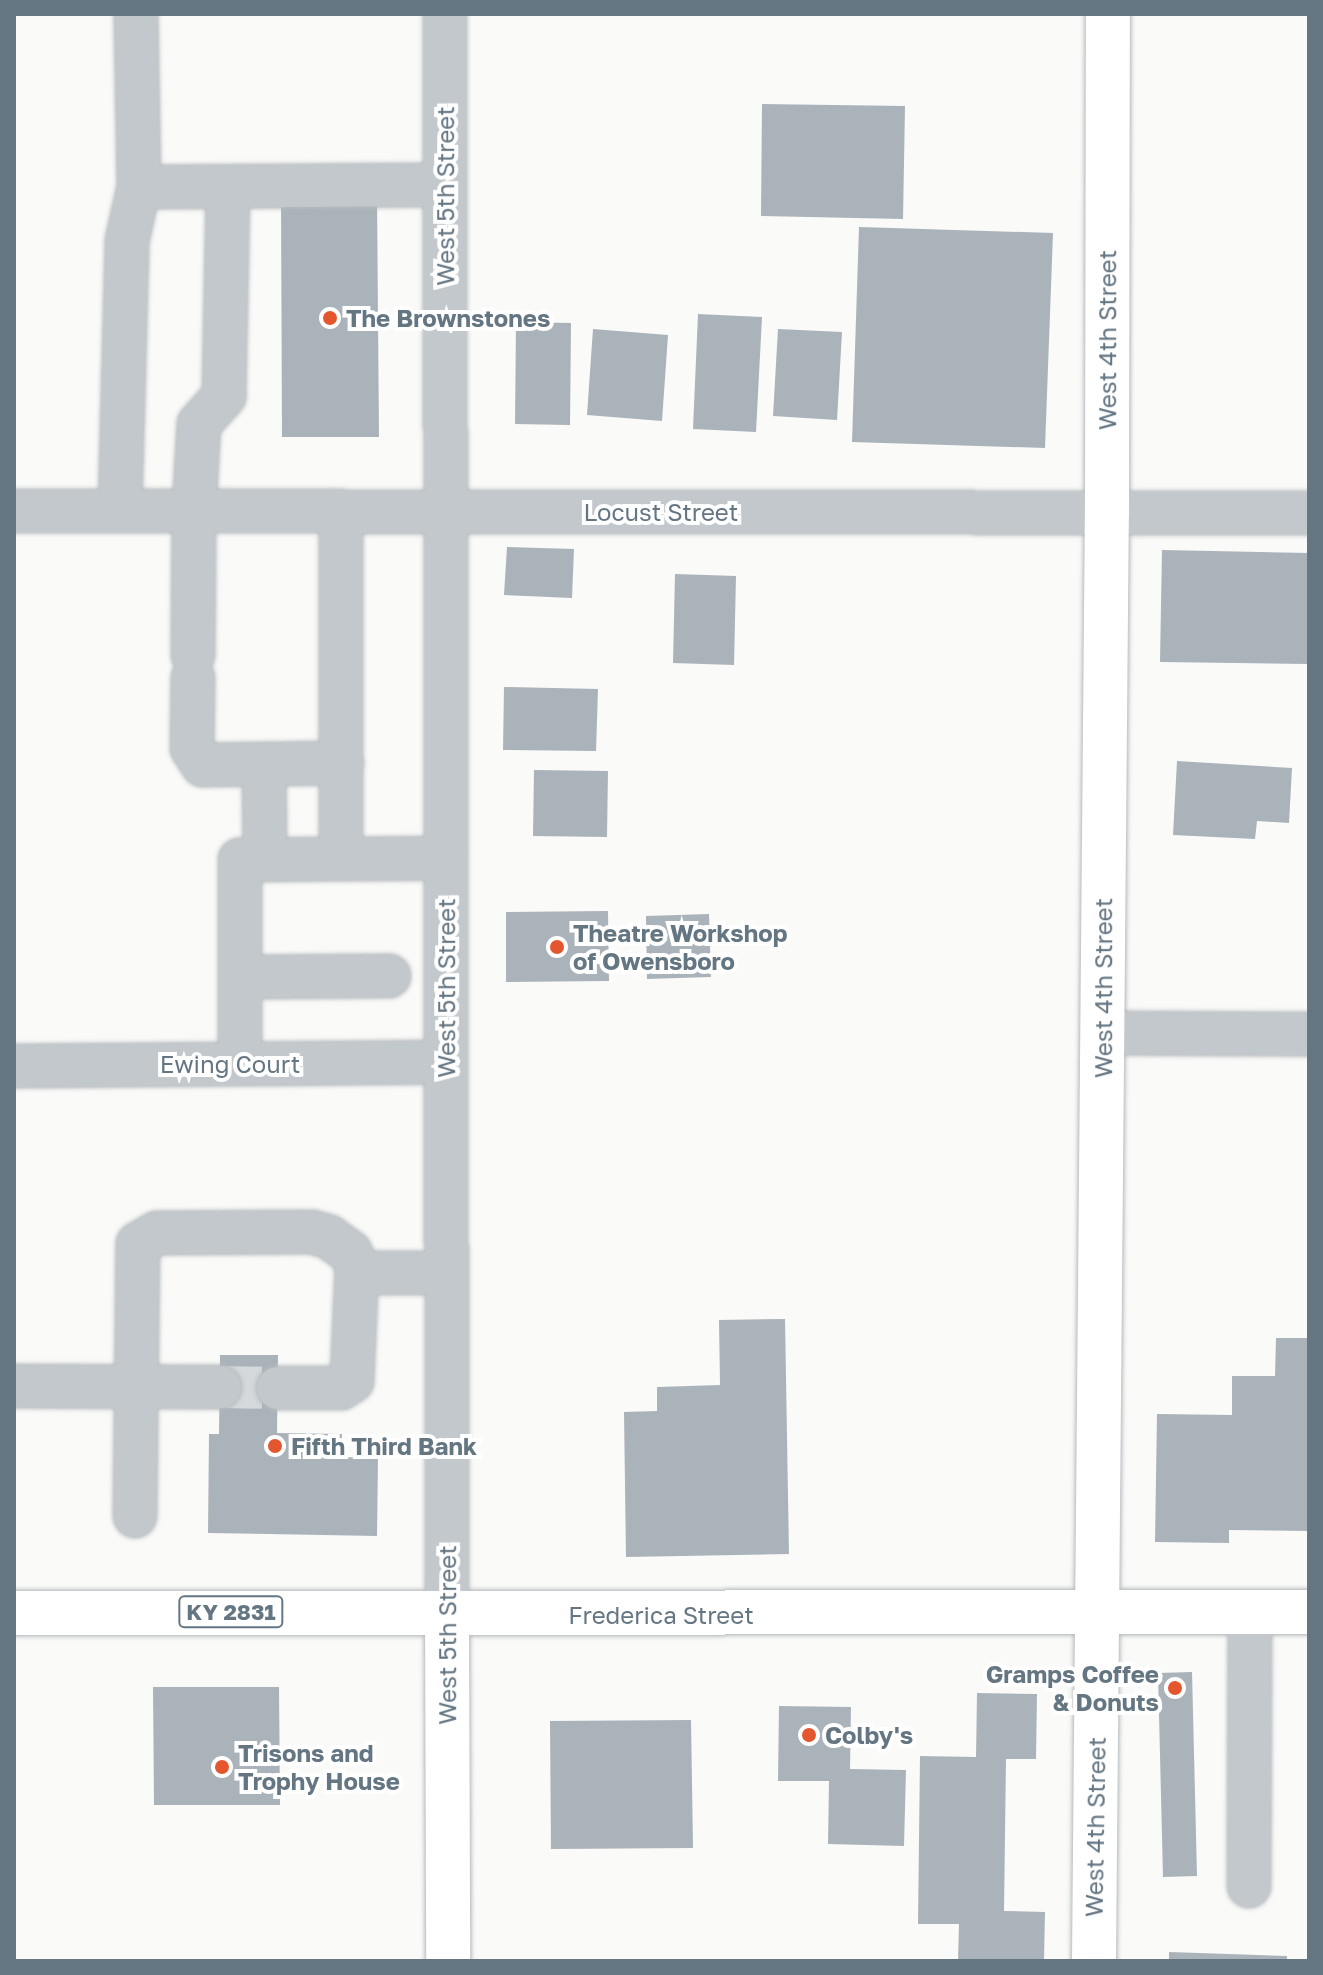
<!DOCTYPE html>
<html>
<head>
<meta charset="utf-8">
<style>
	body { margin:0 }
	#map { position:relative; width:1323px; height:1975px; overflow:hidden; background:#fafaf8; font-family:"Golos Text",sans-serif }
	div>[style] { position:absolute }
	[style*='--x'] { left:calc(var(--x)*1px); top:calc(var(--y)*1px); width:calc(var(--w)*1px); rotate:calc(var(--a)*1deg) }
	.building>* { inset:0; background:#aab3b9 }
	.minor-tunnel>* { height:42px; margin-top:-21px; transform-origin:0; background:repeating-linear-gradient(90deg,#d5d9db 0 42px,transparent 0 63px) }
	.roads { filter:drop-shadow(0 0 2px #b5babe) drop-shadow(0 0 2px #b5babe) }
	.minor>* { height:42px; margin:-21px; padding:0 21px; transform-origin:21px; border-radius:21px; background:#c3c8cc }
	.major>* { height:44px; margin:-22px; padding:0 22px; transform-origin:22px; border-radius:22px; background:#fff }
	.dots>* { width:22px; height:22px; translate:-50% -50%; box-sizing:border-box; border:4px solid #fff; border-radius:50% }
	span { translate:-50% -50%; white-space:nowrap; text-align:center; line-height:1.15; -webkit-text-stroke:8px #fff; paint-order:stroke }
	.shield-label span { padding:2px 6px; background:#fff; border:2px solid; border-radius:6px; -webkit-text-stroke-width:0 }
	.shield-label { font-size:22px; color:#657683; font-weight:700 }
	.street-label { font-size:24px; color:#657683 }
	.poi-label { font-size:24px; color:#657683; font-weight:700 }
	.left { translate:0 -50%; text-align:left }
	.right { translate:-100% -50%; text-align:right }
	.frame { position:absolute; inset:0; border:16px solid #657683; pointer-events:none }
</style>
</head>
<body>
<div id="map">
	<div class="building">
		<i style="clip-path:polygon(762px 104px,905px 106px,903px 219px,761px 216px)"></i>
		<i style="clip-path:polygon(377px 198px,379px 437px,282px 437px,281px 199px)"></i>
		<i style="clip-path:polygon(859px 227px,1053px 233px,1045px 448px,852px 442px)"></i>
		<i style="clip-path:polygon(698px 314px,762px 317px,756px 432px,693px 429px)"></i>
		<i style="clip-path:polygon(516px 322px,571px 323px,570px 425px,515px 424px)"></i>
		<i style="clip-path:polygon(593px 329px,668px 335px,662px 421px,587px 415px)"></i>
		<i style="clip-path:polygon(778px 329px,842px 332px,837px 420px,773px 416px)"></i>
		<i style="clip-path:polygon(507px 547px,574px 549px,572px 598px,504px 595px)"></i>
		<i style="clip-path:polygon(1162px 550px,1309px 553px,1309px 664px,1160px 662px)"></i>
		<i style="clip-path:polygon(675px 574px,736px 576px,734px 665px,673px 663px)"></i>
		<i style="clip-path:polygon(504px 687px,598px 689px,596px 751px,503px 750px)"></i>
		<i style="clip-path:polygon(1177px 761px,1292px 768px,1289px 823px,1257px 821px,1255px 839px,1173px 835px)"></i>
		<i style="clip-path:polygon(534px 770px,608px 771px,607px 837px,533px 836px)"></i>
		<i style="clip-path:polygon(608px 911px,609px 981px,506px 982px,506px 912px)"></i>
		<i style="clip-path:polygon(709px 914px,711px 977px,647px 979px,646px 916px)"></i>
		<i style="clip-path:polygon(785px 1319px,789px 1554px,626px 1557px,624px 1412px,657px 1411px,657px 1387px,720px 1385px,719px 1320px)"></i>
		<i style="clip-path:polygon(1276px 1338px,1309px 1338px,1309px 1531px,1229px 1530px,1229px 1543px,1155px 1542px,1157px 1414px,1232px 1415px,1232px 1376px,1275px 1376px)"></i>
		<i style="clip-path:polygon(220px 1355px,278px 1355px,277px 1433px,342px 1434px,341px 1457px,378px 1458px,377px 1536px,208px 1533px,209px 1434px,219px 1434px)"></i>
		<i style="clip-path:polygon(1192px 1672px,1197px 1876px,1163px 1877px,1158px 1673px)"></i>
		<i style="clip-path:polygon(153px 1687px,279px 1687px,280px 1805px,154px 1805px)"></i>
		<i style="clip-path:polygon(977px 1693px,1037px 1694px,1036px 1759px,1006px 1759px,1004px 1911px,1045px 1912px,1044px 1961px,958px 1961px,959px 1924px,918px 1924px,920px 1756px,976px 1757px)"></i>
		<i style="clip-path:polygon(779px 1706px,851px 1707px,850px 1769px,906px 1770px,904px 1846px,828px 1844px,829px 1781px,778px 1781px)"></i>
		<i style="clip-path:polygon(691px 1720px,693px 1848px,551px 1849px,550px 1721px)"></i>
		<i style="clip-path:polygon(1169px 1952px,1287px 1956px,1287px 1961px,1169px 1961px)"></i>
	</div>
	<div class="minor-tunnel">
		<i style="--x:220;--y:1387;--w:58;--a:1"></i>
	</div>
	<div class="roads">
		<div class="minor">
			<i style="--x:445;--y:14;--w:1599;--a:89.93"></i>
			<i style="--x:139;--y:187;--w:306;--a:-0.4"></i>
			<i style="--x:14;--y:511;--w:1295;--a:0.09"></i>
			<i style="--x:120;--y:511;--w:270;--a:-88.5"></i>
			<i style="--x:127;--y:241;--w:55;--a:-77.5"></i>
			<i style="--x:139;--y:187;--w:173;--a:-91"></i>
			<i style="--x:341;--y:511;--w:348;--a:90"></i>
			<i style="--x:341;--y:859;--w:105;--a:-0.5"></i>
			<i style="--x:193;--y:655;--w:145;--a:-89.6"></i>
			<i style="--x:194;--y:510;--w:86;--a:-86.7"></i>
			<i style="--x:199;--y:424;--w:38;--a:-48"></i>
			<i style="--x:224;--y:396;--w:209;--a:-88.9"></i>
			<i style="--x:193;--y:678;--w:70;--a:90.8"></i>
			<i style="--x:192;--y:748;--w:20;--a:57"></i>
			<i style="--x:203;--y:765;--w:139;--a:-0.8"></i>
			<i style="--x:264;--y:764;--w:94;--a:89.4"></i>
			<i style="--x:240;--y:977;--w:149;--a:-0.4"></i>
			<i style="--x:1103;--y:1033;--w:206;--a:0.3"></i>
			<i style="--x:240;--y:1064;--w:204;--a:-90"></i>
			<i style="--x:240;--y:860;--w:101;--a:-0.6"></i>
			<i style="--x:14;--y:1066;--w:432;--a:-0.5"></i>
			<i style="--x:357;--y:1273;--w:90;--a:0"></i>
			<i style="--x:14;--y:1386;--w:206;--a:0.3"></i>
			<i style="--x:135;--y:1516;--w:272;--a:-89.4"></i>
			<i style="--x:138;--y:1244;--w:22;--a:-30"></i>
			<i style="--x:157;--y:1233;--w:155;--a:-0.4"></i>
			<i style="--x:312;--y:1232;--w:18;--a:16"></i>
			<i style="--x:329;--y:1237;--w:26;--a:36"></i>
			<i style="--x:350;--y:1252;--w:16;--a:63"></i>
			<i style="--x:357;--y:1266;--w:115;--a:92.5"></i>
			<i style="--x:352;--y:1381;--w:13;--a:148"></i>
			<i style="--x:341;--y:1388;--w:63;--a:180"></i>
			<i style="--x:1249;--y:1886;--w:273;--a:-89.8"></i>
		</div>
		<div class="major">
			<i style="--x:14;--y:1613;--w:1295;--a:-0.04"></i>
			<i style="--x:447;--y:1613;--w:348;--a:89.8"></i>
			<i style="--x:1094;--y:1961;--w:1449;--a:-89.49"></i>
			<i style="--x:1107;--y:512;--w:498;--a:-89.9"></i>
		</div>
	</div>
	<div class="dots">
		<i style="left:330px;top:318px;background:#e4572e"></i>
		<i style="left:557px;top:947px;background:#e4572e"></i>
		<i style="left:275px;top:1446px;background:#e4572e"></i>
		<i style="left:1175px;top:1688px;background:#e4572e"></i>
		<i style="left:809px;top:1735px;background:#e4572e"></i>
		<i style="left:222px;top:1767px;background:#e4572e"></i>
	</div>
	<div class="shield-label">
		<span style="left:231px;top:1612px">KY 2831</span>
	</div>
	<div class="street-label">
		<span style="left:445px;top:196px;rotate:-90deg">West 5th Street</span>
		<span style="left:1107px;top:340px;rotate:-90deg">West 4th Street</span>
		<span style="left:661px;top:512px">Locust Street</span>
		<span style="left:446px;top:988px;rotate:-90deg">West 5th Street</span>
		<span style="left:1103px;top:988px;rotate:-90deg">West 4th Street</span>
		<span style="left:230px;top:1064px">Ewing Court</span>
		<span style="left:661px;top:1615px">Frederica Street</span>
		<span style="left:447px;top:1635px;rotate:-90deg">West 5th Street</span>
		<span style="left:1095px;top:1827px;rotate:-89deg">West 4th Street</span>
	</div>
	<div class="poi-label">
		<span class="left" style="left:346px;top:318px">The Brownstones</span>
		<span class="left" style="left:573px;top:947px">Theatre Workshop<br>of Owensboro</span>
		<span class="left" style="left:291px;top:1446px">Fifth Third Bank</span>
		<span class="right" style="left:1159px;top:1688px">Gramps Coffee<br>&amp; Donuts</span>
		<span class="left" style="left:825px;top:1735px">Colby's</span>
		<span class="left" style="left:238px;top:1767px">Trisons and<br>Trophy House</span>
	</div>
	<div class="frame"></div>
</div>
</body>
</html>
